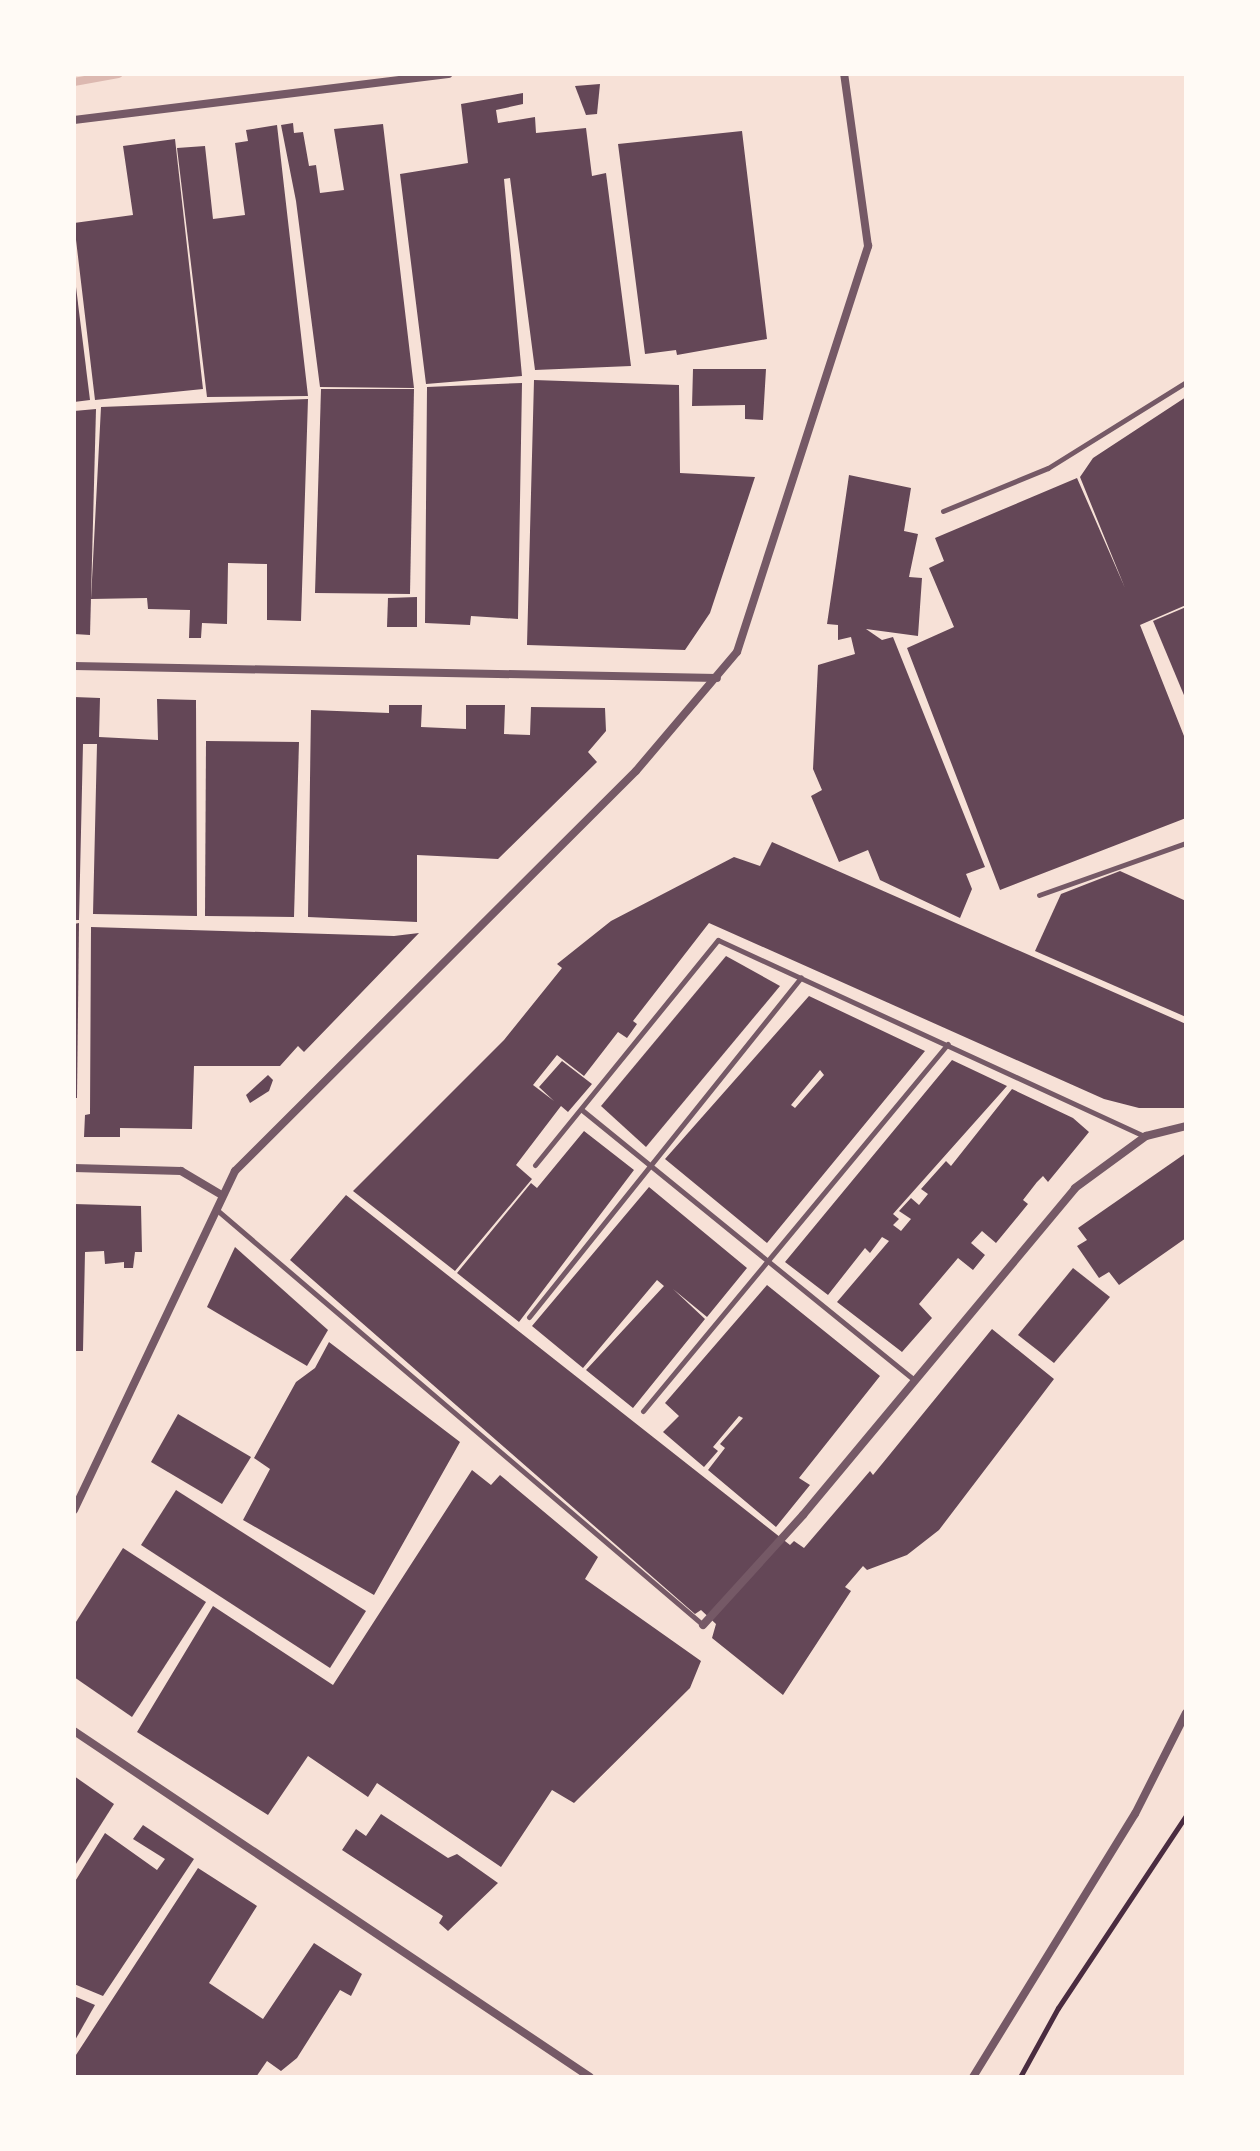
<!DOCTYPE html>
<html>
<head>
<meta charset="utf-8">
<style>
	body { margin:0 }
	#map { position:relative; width:1260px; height:2151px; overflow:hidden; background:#f7e1d7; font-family:"Space Grotesk",sans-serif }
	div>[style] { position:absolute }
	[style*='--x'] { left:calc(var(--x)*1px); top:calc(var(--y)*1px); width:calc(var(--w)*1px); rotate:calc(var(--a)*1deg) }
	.stream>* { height:8px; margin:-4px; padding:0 4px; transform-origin:4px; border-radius:4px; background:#dcb8b0 }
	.building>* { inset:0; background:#644757 }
	.path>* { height:5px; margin:-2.5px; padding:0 2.5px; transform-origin:2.5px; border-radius:2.5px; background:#4a2c40 }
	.service>* { height:5px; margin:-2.5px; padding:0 2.5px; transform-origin:2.5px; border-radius:2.5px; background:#755966 }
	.minor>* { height:8px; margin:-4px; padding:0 4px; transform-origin:4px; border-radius:4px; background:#755966 }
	span { translate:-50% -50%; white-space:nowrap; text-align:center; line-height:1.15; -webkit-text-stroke:6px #fffaf5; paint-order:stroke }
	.frame { position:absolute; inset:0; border:76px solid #fffaf5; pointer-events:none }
</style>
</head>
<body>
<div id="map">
	<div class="stream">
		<i style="--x:74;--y:82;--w:45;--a:-10.3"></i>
	</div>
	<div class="building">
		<i style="clip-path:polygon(600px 84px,597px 114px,586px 115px,575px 86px)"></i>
		<i style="clip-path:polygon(523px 93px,523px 104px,496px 110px,498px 123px,535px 117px,536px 133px,586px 128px,592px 176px,606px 173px,631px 366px,535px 370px,510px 178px,504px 179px,522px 376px,426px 384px,400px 174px,468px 163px,461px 104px)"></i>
		<i style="clip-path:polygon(293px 123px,294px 133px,303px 132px,309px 166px,316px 165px,320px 193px,344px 190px,334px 129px,383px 124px,414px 388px,320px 387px,296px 201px,281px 125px)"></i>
		<i style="clip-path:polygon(277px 125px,308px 396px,207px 397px,177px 148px,205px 146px,213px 219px,245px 215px,235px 143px,248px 141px,246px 130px)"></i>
		<i style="clip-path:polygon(742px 131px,767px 339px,677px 355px,676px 350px,645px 354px,618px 144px)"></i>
		<i style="clip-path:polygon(175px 139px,203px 389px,95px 400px,74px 223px,133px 215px,123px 146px)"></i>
		<i style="clip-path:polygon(74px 271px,90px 400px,74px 402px)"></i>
		<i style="clip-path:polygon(693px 369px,766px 369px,763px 420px,745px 419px,745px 405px,692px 406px)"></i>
		<i style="clip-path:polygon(534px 380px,679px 385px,680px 473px,755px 477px,710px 613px,685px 650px,527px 645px)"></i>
		<i style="clip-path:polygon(522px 383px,518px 619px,471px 616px,470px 625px,425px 623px,427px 387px)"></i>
		<i style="clip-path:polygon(321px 389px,414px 389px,410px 594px,315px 593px)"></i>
		<i style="clip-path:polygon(1186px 397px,1186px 605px,1140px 625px,1186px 741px,1186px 818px,1000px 890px,907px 648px,954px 627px,929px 568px,944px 561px,935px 538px,1077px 478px,1125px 588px,1080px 477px,1093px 458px)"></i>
		<i style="clip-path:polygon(308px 399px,301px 621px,267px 620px,267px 564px,228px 563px,227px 624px,202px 623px,201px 638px,189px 638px,190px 610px,148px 609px,147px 598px,91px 599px,101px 407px)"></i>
		<i style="clip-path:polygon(96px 409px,90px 635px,74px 634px,74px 411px)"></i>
		<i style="clip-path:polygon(849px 475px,911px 488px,904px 531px,918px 534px,909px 577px,922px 578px,918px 636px,866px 629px,882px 640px,893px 637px,985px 867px,966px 874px,972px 889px,960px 918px,880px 880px,868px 850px,839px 862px,811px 796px,822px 790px,813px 769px,818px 665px,855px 654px,851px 637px,838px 640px,838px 625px,827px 624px)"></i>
		<i style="clip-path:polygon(417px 597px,417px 627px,387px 627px,388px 598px)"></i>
		<i style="clip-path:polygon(1186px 607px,1186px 700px,1153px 621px)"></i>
		<i style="clip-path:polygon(74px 697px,100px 698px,99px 737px,158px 740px,157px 699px,196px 700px,197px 916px,93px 914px,97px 744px,83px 744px,79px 920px,74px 920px)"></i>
		<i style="clip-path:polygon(389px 705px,422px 705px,421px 727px,466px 729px,466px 705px,505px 705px,504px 734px,530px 735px,531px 707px,605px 708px,606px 731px,588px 752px,597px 762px,498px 859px,417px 855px,417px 922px,308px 917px,311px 710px,389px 713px)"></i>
		<i style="clip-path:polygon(206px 741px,299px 742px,294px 917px,205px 916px)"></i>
		<i style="clip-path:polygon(772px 842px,1186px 1024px,1186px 1108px,1139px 1108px,1104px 1099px,709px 923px,633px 1021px,637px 1024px,627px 1038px,618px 1032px,584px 1076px,557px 1055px,533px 1085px,554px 1101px,539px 1087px,562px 1061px,592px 1084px,568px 1112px,561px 1106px,516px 1165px,532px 1179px,455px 1271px,353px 1191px,504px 1040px,562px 968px,557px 964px,611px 921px,734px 857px,760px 866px)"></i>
		<i style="clip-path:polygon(1120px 871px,1186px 901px,1186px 1017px,1035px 951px,1061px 894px)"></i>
		<i style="clip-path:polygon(79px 923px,77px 1098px,74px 1098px,74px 924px)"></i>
		<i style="clip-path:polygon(91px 927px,394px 936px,419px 933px,304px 1052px,298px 1046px,280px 1066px,194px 1066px,192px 1129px,120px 1128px,120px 1137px,84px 1137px,85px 1115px,90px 1114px)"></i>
		<i style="clip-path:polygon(726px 956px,780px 986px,646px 1147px,601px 1106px)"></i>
		<i style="clip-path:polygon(evenodd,809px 996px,925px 1051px,767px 1243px,665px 1159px,809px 996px,820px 1070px,824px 1075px,795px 1108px,791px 1105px,820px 1070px)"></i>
		<i style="clip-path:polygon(952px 1060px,1007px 1086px,893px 1214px,899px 1219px,893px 1225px,901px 1231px,911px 1219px,899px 1211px,911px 1198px,919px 1205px,928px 1194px,921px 1189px,946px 1161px,951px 1166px,1012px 1089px,1073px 1118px,1089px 1132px,1048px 1182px,1043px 1176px,1037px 1182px,1023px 1200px,1028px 1204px,996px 1243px,982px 1231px,971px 1243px,985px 1255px,973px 1270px,958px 1258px,919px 1304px,932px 1318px,902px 1352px,837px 1302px,889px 1241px,882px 1237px,870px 1253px,865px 1248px,828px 1295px,785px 1262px)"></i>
		<i style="clip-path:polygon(268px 1075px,273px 1080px,269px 1091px,250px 1103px,246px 1095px)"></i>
		<i style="clip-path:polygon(584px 1131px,634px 1170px,519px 1322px,457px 1273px,531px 1183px,537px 1188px)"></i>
		<i style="clip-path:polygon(1186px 1153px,1186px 1238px,1119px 1285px,1109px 1272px,1099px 1278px,1077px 1246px,1087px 1240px,1078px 1228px)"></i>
		<i style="clip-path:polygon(649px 1187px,747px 1268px,707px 1317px,673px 1289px,705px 1319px,633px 1408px,586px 1370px,664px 1286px,657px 1280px,583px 1368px,532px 1326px)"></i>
		<i style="clip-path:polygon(346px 1195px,790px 1545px,794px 1541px,804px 1548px,870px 1471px,873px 1475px,992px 1329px,1054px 1379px,939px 1530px,907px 1555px,867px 1570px,863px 1566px,845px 1587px,851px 1591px,783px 1695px,712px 1638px,716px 1624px,701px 1610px,695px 1614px,290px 1260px)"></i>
		<i style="clip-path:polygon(74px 1204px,141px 1206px,142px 1252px,135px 1252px,133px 1268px,124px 1268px,124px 1262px,105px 1264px,104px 1251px,85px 1252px,83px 1351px,74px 1351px)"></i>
		<i style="clip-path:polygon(235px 1247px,328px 1330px,307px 1366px,207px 1307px)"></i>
		<i style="clip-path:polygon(1073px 1268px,1110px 1297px,1054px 1363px,1018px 1335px)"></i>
		<i style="clip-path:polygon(767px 1285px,880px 1376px,799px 1478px,810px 1485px,776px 1527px,708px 1470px,725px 1448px,720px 1444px,743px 1418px,739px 1416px,713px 1447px,718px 1451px,704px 1467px,663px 1432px,679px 1416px,665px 1403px)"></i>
		<i style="clip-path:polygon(329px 1342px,460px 1442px,374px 1595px,243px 1520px,270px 1469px,254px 1458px,296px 1382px,315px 1368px)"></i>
		<i style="clip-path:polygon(178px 1414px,251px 1457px,222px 1504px,151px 1462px)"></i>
		<i style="clip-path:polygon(472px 1470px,491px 1485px,500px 1475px,598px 1557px,585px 1579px,701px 1661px,690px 1688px,574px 1803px,552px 1790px,501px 1867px,377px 1783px,368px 1797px,308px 1756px,268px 1815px,137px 1732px,213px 1606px,333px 1685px)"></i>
		<i style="clip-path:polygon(176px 1490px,366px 1611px,330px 1668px,141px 1545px)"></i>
		<i style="clip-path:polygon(123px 1548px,206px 1602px,132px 1717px,74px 1677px,74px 1625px)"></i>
		<i style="clip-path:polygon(74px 1776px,114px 1804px,74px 1867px)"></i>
		<i style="clip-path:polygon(381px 1814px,448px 1858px,457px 1854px,498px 1883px,448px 1931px,439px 1923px,443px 1916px,342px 1850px,356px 1829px,366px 1836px)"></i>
		<i style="clip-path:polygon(143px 1825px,194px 1859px,103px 1996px,74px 1984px,74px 1883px,105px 1833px,157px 1870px,165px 1859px,133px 1839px)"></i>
		<i style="clip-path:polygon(198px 1868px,257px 1906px,209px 1983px,263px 2019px,314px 1943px,362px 1974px,351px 1996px,340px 1990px,297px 2058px,281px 2071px,267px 2061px,256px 2077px,74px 2077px,74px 2058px)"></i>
		<i style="clip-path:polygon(74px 1996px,95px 2005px,74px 2042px)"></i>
	</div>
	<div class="path">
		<i style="--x:1020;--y:2077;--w:79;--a:-61.2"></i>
		<i style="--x:1058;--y:2008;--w:232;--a:-56.4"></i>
	</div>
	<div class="service">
		<i style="--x:943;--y:511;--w:113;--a:-22.3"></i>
		<i style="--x:1048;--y:468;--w:163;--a:-31.9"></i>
		<i style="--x:1039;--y:895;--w:156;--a:-19.5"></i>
		<i style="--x:582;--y:1110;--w:429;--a:39.1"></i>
		<i style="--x:535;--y:1165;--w:290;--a:-50.9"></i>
		<i style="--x:718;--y:940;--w:469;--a:24.7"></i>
		<i style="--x:217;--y:1210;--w:639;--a:40.49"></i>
		<i style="--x:529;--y:1317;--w:435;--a:-51.3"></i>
		<i style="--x:643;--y:1411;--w:477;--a:-50.3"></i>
	</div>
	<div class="minor">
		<i style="--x:74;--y:120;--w:377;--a:-7"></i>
		<i style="--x:74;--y:666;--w:643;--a:1.07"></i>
		<i style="--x:74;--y:1168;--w:107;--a:1.6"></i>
		<i style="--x:181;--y:1171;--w:45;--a:30.5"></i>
		<i style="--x:74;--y:1510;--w:375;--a:-64.6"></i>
		<i style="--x:235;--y:1171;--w:566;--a:-44.93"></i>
		<i style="--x:636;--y:771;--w:156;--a:-49.7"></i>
		<i style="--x:737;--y:652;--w:427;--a:-72.1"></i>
		<i style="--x:868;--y:246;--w:174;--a:-97.9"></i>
		<i style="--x:703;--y:1625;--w:149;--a:-47.7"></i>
		<i style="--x:803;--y:1515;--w:425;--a:-50.2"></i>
		<i style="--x:1075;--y:1188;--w:88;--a:-36.2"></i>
		<i style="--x:1146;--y:1136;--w:41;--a:-14"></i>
		<i style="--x:74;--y:1731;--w:621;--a:33.84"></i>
		<i style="--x:973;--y:2077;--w:309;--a:-58.4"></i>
		<i style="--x:1135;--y:1814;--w:113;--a:-63.2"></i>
	</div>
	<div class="frame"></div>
</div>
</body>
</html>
